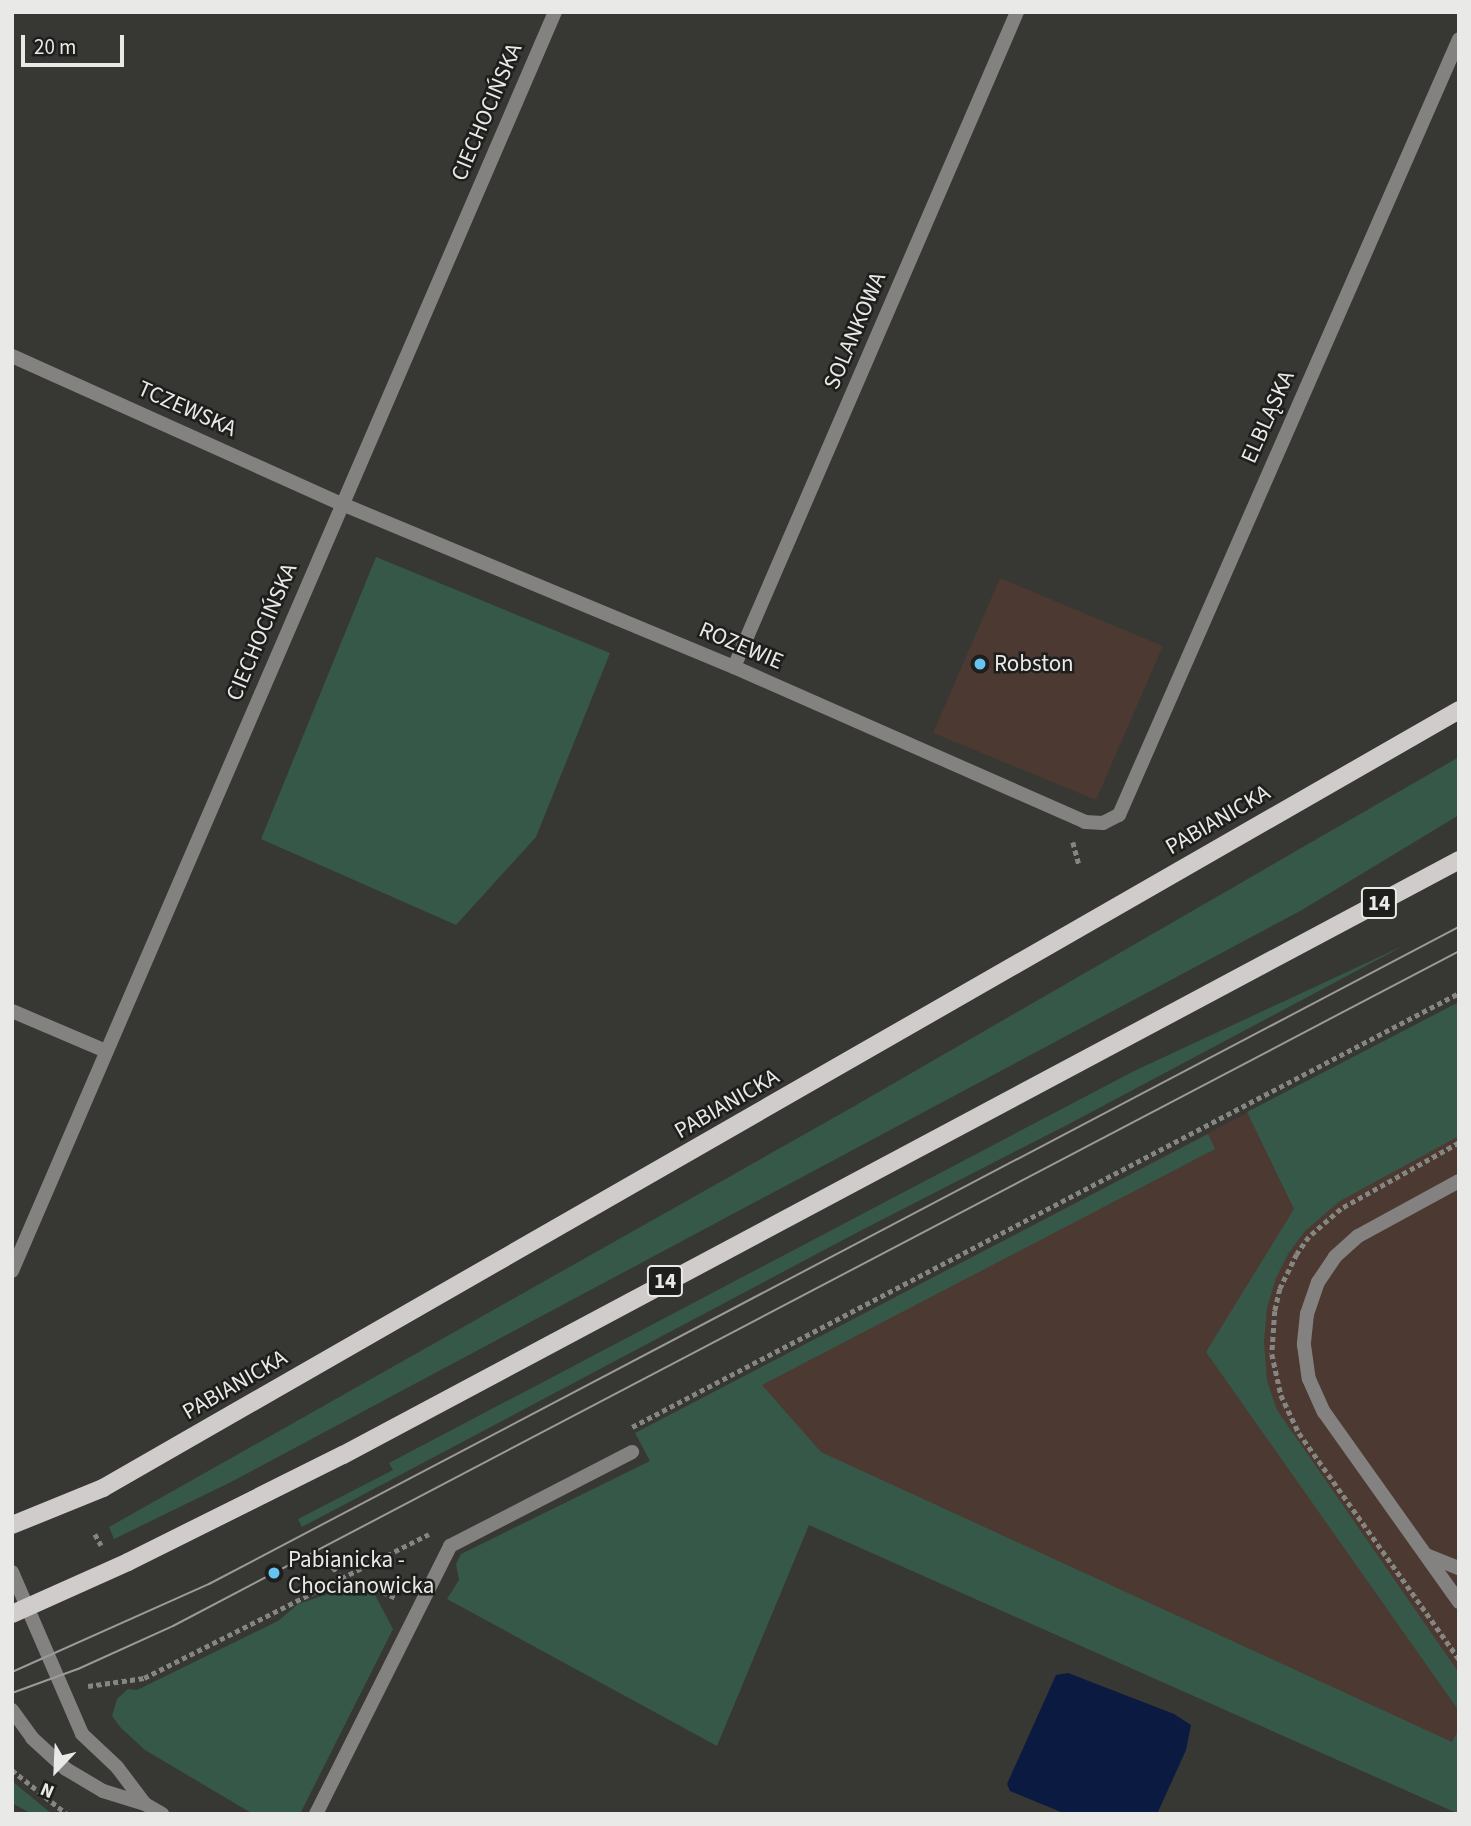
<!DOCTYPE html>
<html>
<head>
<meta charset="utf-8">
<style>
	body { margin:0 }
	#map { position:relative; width:1471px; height:1826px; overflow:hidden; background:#373733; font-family:"Source Sans 3",sans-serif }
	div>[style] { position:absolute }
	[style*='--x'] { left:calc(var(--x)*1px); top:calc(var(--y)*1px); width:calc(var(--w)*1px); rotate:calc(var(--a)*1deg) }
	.commercial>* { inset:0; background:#4c3932 }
	.green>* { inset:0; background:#365848 }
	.water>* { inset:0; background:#0b1a40 }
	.path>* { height:4.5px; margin-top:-2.25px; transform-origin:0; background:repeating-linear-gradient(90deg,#858582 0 5px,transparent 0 8.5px) }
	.service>* { height:14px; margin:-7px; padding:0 7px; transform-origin:7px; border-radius:7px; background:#848281 }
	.minor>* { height:14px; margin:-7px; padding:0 7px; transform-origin:7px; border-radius:7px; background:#848281 }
	.tertiary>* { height:14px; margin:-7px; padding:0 7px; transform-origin:7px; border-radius:7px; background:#848281 }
	.primary>* { height:18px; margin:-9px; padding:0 9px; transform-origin:9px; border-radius:9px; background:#d1cccc }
	.tram>* { height:2px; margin:-1px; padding:0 1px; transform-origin:1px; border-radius:1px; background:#9a9a98 }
	.dots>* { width:19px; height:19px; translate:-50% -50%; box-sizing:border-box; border:4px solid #1e1e1d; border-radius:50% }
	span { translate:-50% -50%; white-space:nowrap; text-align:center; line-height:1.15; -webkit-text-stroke:5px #1e1e1d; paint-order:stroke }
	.shield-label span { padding:2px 5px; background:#1e1e1d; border:2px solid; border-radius:5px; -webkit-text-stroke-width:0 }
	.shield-label { font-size:21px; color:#e9e9e7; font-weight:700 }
	.street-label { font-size:23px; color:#e9e9e7 }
	.poi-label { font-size:23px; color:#e9e9e7 }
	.left { translate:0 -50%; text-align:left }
	.frame { position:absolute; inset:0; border:14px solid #e9e9e7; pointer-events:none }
	.north { position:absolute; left:21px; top:1735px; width:70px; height:70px; -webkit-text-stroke:5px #1e1e1d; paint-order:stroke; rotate:203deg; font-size:19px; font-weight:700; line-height:28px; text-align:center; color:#e9e9e7 }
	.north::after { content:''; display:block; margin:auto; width:24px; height:32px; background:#e9e9e7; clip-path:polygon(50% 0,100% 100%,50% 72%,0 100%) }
	.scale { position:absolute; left:21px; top:35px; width:103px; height:32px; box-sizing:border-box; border:4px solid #e9e9e7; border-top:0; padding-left:9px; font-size:21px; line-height:24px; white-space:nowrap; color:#e9e9e7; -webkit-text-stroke:5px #1e1e1d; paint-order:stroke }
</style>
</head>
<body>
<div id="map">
	<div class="commercial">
		<i style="clip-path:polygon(1000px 578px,1163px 646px,1096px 800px,933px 733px)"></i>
		<i style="clip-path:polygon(1459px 1002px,1459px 1814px,809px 1525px,650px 1461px,635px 1433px)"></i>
	</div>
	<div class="green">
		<i style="clip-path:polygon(376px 557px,610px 653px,536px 837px,456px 925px,261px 839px)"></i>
		<i style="clip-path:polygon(1459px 757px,1459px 815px,1302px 910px,231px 1482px,114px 1539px,109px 1527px,844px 1112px)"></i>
		<i style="clip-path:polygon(1407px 944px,1067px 1125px,860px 1231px,302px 1527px,298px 1519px,393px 1470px,389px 1463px,1134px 1071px)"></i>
		<i style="clip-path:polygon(1459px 1002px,1459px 1136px,1340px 1201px,1305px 1231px,1288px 1254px,1276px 1278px,1267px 1308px,1264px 1341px,1267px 1381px,1277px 1410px,1459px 1673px,1459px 1711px,1206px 1352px,1294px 1209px,1247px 1112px)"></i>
		<i style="clip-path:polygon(1208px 1134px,1215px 1149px,762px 1385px,821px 1452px,1452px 1742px,1459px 1728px,1459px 1814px,809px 1525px,717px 1746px,447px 1599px,459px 1580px,456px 1564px,461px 1554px,650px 1461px,635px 1433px)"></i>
		<i style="clip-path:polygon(343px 1589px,374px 1593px,393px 1629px,300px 1814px,253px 1814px,145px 1750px,121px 1728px,112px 1716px,117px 1699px,128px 1689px,137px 1690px,278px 1621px,298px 1604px)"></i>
		<i style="clip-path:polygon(12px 1781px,52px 1814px,32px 1814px,12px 1803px)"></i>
	</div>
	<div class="water">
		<i style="clip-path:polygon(1068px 1673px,1174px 1714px,1191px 1725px,1186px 1750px,1157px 1814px,1066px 1814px,1010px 1791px,1007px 1784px,1056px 1675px)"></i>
	</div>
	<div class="path">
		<i style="--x:1073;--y:842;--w:24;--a:75"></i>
		<i style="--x:1459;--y:1143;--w:135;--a:150.8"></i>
		<i style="--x:1341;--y:1209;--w:43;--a:138.8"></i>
		<i style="--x:1309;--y:1237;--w:21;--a:125"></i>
		<i style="--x:1297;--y:1254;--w:39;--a:116"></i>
		<i style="--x:1280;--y:1289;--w:23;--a:103"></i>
		<i style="--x:1275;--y:1311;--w:43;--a:94"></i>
		<i style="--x:1272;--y:1354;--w:42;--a:77.6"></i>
		<i style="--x:1281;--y:1395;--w:42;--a:64.7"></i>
		<i style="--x:1299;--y:1433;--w:277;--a:54.7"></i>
		<i style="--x:632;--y:1427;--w:934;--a:-27.69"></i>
		<i style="--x:95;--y:1534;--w:13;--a:61"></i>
		<i style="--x:333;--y:1567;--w:24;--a:52"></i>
		<i style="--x:348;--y:1586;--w:19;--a:-3"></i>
		<i style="--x:367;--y:1585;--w:32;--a:24"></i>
		<i style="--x:88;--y:1686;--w:57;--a:-8.1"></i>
		<i style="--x:144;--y:1678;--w:319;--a:-26.8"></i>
		<i style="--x:12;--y:1770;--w:70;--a:38.7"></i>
	</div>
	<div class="service">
		<i style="--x:12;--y:1011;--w:102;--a:23.1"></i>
		<i style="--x:1459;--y:1181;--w:115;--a:151.4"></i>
		<i style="--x:1358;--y:1236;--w:31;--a:138"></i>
		<i style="--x:1335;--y:1257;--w:30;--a:124"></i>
		<i style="--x:1318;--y:1282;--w:34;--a:109"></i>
		<i style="--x:1307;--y:1314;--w:31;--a:96"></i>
		<i style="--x:1304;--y:1345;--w:34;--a:82"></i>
		<i style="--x:1309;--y:1379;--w:36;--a:66"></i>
		<i style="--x:1324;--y:1412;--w:233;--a:54.6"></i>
		<i style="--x:1426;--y:1555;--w:35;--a:22"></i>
		<i style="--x:316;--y:1814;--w:300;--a:-63.4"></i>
		<i style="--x:450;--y:1546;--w:205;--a:-27.3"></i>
	</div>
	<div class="minor">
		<i style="--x:12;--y:356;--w:362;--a:24.2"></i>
		<i style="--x:342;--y:504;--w:425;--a:22.6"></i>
		<i style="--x:734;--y:667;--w:384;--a:23.8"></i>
		<i style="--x:1085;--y:822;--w:18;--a:3"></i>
		<i style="--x:1103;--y:823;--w:18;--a:-27"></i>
		<i style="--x:1119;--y:815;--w:847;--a:-66.34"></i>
		<i style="--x:734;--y:667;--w:714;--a:-66.63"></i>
	</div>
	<div class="tertiary">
		<i style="--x:12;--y:1271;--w:1371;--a:-66.67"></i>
		<i style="--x:12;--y:1572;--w:176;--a:66.6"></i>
		<i style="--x:82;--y:1734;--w:48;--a:43.3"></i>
		<i style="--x:117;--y:1767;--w:46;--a:52.9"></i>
		<i style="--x:12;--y:1710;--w:34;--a:54"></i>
		<i style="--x:32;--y:1738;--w:46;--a:42.4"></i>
		<i style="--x:66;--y:1769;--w:43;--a:30.7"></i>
		<i style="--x:103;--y:1791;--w:44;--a:17.2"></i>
		<i style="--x:145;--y:1804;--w:20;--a:30"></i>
	</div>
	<div class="primary">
		<i style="--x:12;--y:1525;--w:98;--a:-22.1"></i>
		<i style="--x:103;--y:1488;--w:1563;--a:-29.84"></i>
		<i style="--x:12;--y:1614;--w:127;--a:-24.1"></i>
		<i style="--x:128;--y:1562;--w:240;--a:-26.5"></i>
		<i style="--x:343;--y:1455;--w:1265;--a:-28.06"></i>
	</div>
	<div class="tram">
		<i style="--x:12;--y:1672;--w:216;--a:-24.1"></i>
		<i style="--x:209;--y:1584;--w:1412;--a:-27.73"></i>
		<i style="--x:12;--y:1693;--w:70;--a:-20"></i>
		<i style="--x:78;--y:1669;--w:104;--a:-24.4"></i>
		<i style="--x:173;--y:1626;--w:1452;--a:-27.69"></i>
	</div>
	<div class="dots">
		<i style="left:980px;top:664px;background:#67c4f0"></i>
		<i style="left:274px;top:1573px;background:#67c4f0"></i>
	</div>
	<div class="shield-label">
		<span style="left:1379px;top:903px">14</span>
		<span style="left:665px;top:1281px">14</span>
	</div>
	<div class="street-label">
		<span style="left:487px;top:112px;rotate:-67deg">CIECHOCIŃSKA</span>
		<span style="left:855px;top:331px;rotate:-67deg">SOLANKOWA</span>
		<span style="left:187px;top:409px;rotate:24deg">TCZEWSKA</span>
		<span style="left:1268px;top:417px;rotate:-66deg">ELBLĄSKA</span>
		<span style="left:262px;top:632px;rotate:-67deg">CIECHOCIŃSKA</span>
		<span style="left:741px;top:646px;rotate:23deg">ROZEWIE</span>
		<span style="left:1218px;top:820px;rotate:-30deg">PABIANICKA</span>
		<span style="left:727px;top:1104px;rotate:-30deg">PABIANICKA</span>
		<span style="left:235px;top:1385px;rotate:-30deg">PABIANICKA</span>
	</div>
	<div class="poi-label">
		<span class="left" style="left:994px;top:664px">Robston</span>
		<span class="left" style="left:288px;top:1573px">Pabianicka -<br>Chocianowicka</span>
	</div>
	<div class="frame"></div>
	<div class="north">N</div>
	<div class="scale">20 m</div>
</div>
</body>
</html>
